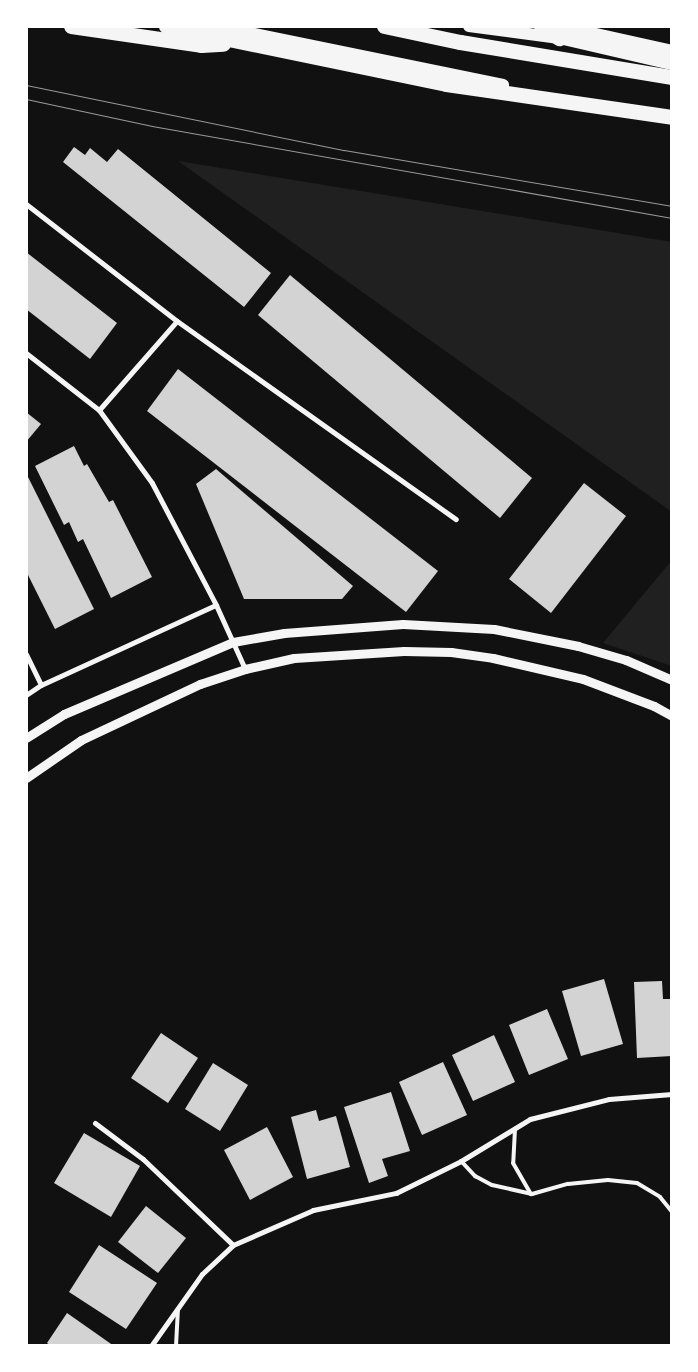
<!DOCTYPE html>
<html>
<head>
<meta charset="utf-8">
<style>
	body { margin:0 }
	#map { position:relative; width:698px; height:1372px; overflow:hidden; background:#111; font-family:Lato,sans-serif }
	div>[style] { position:absolute }
	[style*='--x'] { left:calc(var(--x)*1px); top:calc(var(--y)*1px); width:calc(var(--w)*1px); rotate:calc(var(--a)*1deg) }
	.green>* { inset:0; background:#202020 }
	.building>* { inset:0; background:#d3d3d3 }
	.service>* { height:4px; margin:-2px; padding:0 2px; transform-origin:2px; border-radius:2px; background:#f5f5f5 }
	.minor>* { height:5px; margin:-2.5px; padding:0 2.5px; transform-origin:2.5px; border-radius:2.5px; background:#f5f5f5 }
	.tertiary>* { height:9px; margin:-4.5px; padding:0 4.5px; transform-origin:4.5px; border-radius:4.5px; background:#f5f5f5 }
	.primary>* { height:12px; margin:-6px; padding:0 6px; transform-origin:6px; border-radius:6px; background:#f5f5f5 }
	.motorway>* { height:15px; margin:-7.5px; padding:0 7.5px; transform-origin:7.5px; border-radius:7.5px; background:#f5f5f5 }
	.tram>* { height:1px; margin:-0.5px; padding:0 0.5px; transform-origin:0.5px; border-radius:0.5px; background:#9a9a9a }
	span { translate:-50% -50%; white-space:nowrap; text-align:center; line-height:1.15; -webkit-text-stroke:5px #fff; paint-order:stroke }
	.frame { position:absolute; inset:0; border:28px solid #fff; pointer-events:none }
</style>
</head>
<body>
<div id="map">
	<div class="green">
		<i style="clip-path:polygon(178px 161px,672px 242px,672px 512px)"></i>
		<i style="clip-path:polygon(672px 560px,672px 666px,603px 643px)"></i>
	</div>
	<div class="building">
		<i style="clip-path:polygon(74px 147px,85px 155px,90px 148px,107px 162px,118px 149px,271px 273px,244px 307px,63px 162px)"></i>
		<i style="clip-path:polygon(26px 252px,117px 323px,90px 359px,26px 309px)"></i>
		<i style="clip-path:polygon(290px 275px,532px 478px,500px 518px,258px 315px)"></i>
		<i style="clip-path:polygon(178px 369px,438px 571px,406px 612px,147px 411px)"></i>
		<i style="clip-path:polygon(26px 412px,41px 424px,26px 442px)"></i>
		<i style="clip-path:polygon(74px 446px,84px 466px,87px 464px,109px 502px,113px 500px,152px 577px,111px 598px,83px 539px,78px 542px,69px 522px,64px 525px,35px 466px)"></i>
		<i style="clip-path:polygon(216px 469px,353px 586px,342px 599px,244px 599px,196px 484px)"></i>
		<i style="clip-path:polygon(26px 473px,94px 609px,55px 629px,26px 571px)"></i>
		<i style="clip-path:polygon(584px 483px,626px 516px,551px 613px,509px 579px)"></i>
		<i style="clip-path:polygon(604px 979px,623px 1044px,581px 1056px,562px 991px)"></i>
		<i style="clip-path:polygon(662px 981px,663px 999px,672px 999px,672px 1056px,637px 1058px,634px 982px)"></i>
		<i style="clip-path:polygon(547px 1009px,568px 1059px,529px 1075px,509px 1025px)"></i>
		<i style="clip-path:polygon(161px 1033px,198px 1058px,168px 1103px,131px 1078px)"></i>
		<i style="clip-path:polygon(494px 1035px,515px 1082px,473px 1101px,452px 1055px)"></i>
		<i style="clip-path:polygon(443px 1062px,467px 1115px,422px 1135px,399px 1082px)"></i>
		<i style="clip-path:polygon(213px 1063px,248px 1085px,220px 1131px,185px 1109px)"></i>
		<i style="clip-path:polygon(391px 1092px,410px 1151px,382px 1159px,388px 1176px,369px 1183px,344px 1107px)"></i>
		<i style="clip-path:polygon(316px 1110px,319px 1121px,336px 1116px,350px 1167px,307px 1179px,291px 1117px)"></i>
		<i style="clip-path:polygon(267px 1127px,293px 1177px,250px 1200px,224px 1150px)"></i>
		<i style="clip-path:polygon(84px 1133px,140px 1166px,111px 1217px,54px 1183px)"></i>
		<i style="clip-path:polygon(146px 1206px,186px 1238px,158px 1273px,118px 1242px)"></i>
		<i style="clip-path:polygon(99px 1245px,157px 1283px,126px 1329px,69px 1292px)"></i>
		<i style="clip-path:polygon(67px 1313px,114px 1346px,51px 1346px,47px 1343px)"></i>
	</div>
	<div class="service">
		<i style="--x:515;--y:1129;--w:34;--a:93"></i>
		<i style="--x:513;--y:1163;--w:36;--a:60"></i>
		<i style="--x:461;--y:1161;--w:21;--a:47"></i>
		<i style="--x:475;--y:1176;--w:19;--a:28"></i>
		<i style="--x:492;--y:1185;--w:41;--a:12.7"></i>
		<i style="--x:532;--y:1194;--w:37;--a:-16"></i>
		<i style="--x:568;--y:1184;--w:40;--a:-5.7"></i>
		<i style="--x:608;--y:1180;--w:29;--a:6"></i>
		<i style="--x:637;--y:1183;--w:27;--a:31"></i>
		<i style="--x:660;--y:1197;--w:19;--a:51"></i>
		<i style="--x:176;--y:1346;--w:37;--a:-87"></i>
	</div>
	<div class="minor">
		<i style="--x:26;--y:204;--w:191;--a:37.8"></i>
		<i style="--x:177;--y:321;--w:342;--a:35.4"></i>
		<i style="--x:26;--y:353;--w:93;--a:38"></i>
		<i style="--x:99;--y:410;--w:90;--a:54"></i>
		<i style="--x:152;--y:483;--w:138;--a:62.3"></i>
		<i style="--x:216;--y:605;--w:70;--a:65.6"></i>
		<i style="--x:99;--y:410;--w:118;--a:-48.8"></i>
		<i style="--x:26;--y:654;--w:34;--a:64"></i>
		<i style="--x:26;--y:695;--w:18;--a:-34"></i>
		<i style="--x:41;--y:685;--w:192;--a:-24.6"></i>
		<i style="--x:95;--y:1123;--w:60;--a:36.9"></i>
		<i style="--x:143;--y:1159;--w:124;--a:43.7"></i>
		<i style="--x:151;--y:1346;--w:88;--a:-54.7"></i>
		<i style="--x:202;--y:1274;--w:42;--a:-43.1"></i>
		<i style="--x:233;--y:1245;--w:87;--a:-23.6"></i>
		<i style="--x:313;--y:1210;--w:85;--a:-11.6"></i>
		<i style="--x:396;--y:1193;--w:72;--a:-26.2"></i>
		<i style="--x:461;--y:1161;--w:81;--a:-31.3"></i>
		<i style="--x:530;--y:1119;--w:81;--a:-14.2"></i>
		<i style="--x:609;--y:1099;--w:63;--a:-4.5"></i>
	</div>
	<div class="tertiary">
		<i style="--x:26;--y:738;--w:45;--a:-32.3"></i>
		<i style="--x:64;--y:714;--w:184;--a:-23.1"></i>
		<i style="--x:233;--y:642;--w:52;--a:-10"></i>
		<i style="--x:284;--y:633;--w:119;--a:-4.3"></i>
		<i style="--x:403;--y:624;--w:91;--a:3.1"></i>
		<i style="--x:494;--y:629;--w:86;--a:11.4"></i>
		<i style="--x:578;--y:646;--w:50;--a:16.3"></i>
		<i style="--x:626;--y:660;--w:50;--a:23.5"></i>
		<i style="--x:26;--y:778;--w:67;--a:-34.6"></i>
		<i style="--x:81;--y:740;--w:132;--a:-25.2"></i>
		<i style="--x:200;--y:684;--w:47;--a:-18.4"></i>
		<i style="--x:245;--y:669;--w:50;--a:-12.7"></i>
		<i style="--x:294;--y:658;--w:110;--a:-3.6"></i>
		<i style="--x:404;--y:651;--w:47;--a:1.2"></i>
		<i style="--x:451;--y:652;--w:42;--a:8.1"></i>
		<i style="--x:493;--y:658;--w:92;--a:13.1"></i>
		<i style="--x:583;--y:679;--w:76;--a:20.8"></i>
		<i style="--x:654;--y:706;--w:21;--a:29"></i>
	</div>
	<div class="primary">
		<i style="--x:216;--y:26;--w:293;--a:11.6"></i>
		<i style="--x:469;--y:26;--w:91;--a:7.6"></i>
		<i style="--x:559;--y:38;--w:116;--a:13"></i>
	</div>
	<div class="motorway">
		<i style="--x:71;--y:26;--w:131;--a:8.3"></i>
		<i style="--x:201;--y:45;--w:22;--a:-3"></i>
		<i style="--x:166;--y:26;--w:286;--a:11.7"></i>
		<i style="--x:446;--y:84;--w:228;--a:8.3"></i>
		<i style="--x:384;--y:26;--w:78;--a:11.9"></i>
		<i style="--x:460;--y:42;--w:215;--a:9.4"></i>
		<i style="--x:541;--y:26;--w:22;--a:34"></i>
		<i style="--x:555;--y:26;--w:120;--a:12.5"></i>
	</div>
	<div class="tram">
		<i style="--x:26;--y:85;--w:325;--a:11.6"></i>
		<i style="--x:344;--y:150;--w:333;--a:9.7"></i>
		<i style="--x:26;--y:99;--w:129;--a:12.1"></i>
		<i style="--x:152;--y:126;--w:528;--a:10.03"></i>
	</div>
	<div class="frame"></div>
</div>
</body>
</html>
